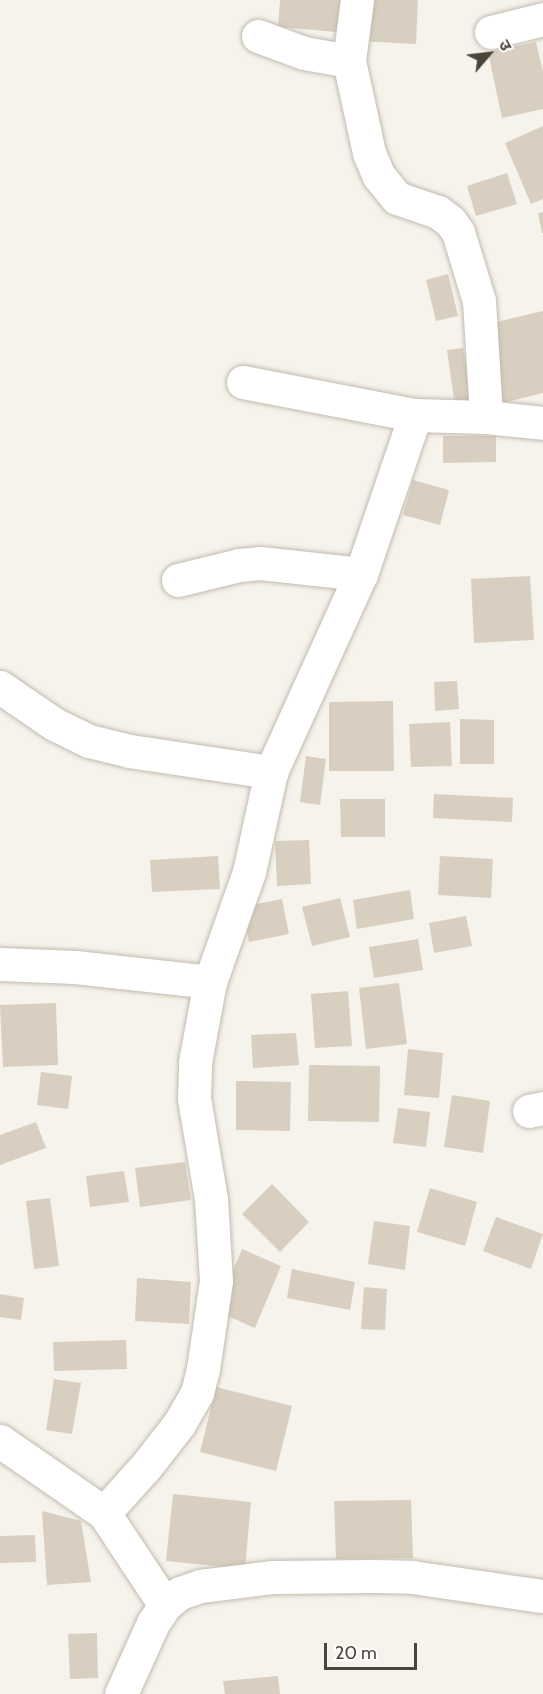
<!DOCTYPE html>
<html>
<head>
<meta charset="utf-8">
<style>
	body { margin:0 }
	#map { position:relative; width:543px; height:1694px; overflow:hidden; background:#f6f3ec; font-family:Cabin,"Noto Sans Devanagari",sans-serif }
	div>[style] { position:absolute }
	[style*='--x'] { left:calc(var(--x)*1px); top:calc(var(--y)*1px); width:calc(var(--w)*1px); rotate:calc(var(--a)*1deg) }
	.building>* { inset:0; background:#d8cfc1 }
	.roads { filter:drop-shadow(0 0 2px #c2bbae) drop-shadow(0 0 2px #c2bbae) }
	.minor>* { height:33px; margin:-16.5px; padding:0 16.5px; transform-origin:16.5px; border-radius:16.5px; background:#fff }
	span { translate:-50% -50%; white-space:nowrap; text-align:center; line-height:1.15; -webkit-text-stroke:5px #fff; paint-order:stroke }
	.north { position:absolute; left:459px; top:24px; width:60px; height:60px; -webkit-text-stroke:4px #fff; paint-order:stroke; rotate:62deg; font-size:16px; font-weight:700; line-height:24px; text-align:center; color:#4b4439 }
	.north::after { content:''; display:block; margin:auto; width:21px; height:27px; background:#4b4439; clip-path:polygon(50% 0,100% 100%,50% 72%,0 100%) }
	.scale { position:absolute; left:324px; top:1643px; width:93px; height:27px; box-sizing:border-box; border:3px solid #4b4439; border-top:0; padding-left:8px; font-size:18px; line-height:21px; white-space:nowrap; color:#4b4439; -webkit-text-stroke:4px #fff; paint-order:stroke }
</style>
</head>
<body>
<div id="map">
	<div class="building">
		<i style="clip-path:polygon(280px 0,340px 0,337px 32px,278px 27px)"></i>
		<i style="clip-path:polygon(362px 0,418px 0,416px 44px,360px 41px)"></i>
		<i style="clip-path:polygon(536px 42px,543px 72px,543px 109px,502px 118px,488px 52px)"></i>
		<i style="clip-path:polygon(543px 126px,543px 199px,531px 204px,505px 143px)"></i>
		<i style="clip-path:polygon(507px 173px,517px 204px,476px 216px,467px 186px)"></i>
		<i style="clip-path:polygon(543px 212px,543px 233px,542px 233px,538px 213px)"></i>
		<i style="clip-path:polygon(448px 274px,458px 316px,436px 321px,426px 280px)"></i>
		<i style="clip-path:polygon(543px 311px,543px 393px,502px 403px,484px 325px)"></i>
		<i style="clip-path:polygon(463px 348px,473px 403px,455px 406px,447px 350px)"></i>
		<i style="clip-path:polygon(443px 436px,496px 436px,496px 462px,443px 463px)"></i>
		<i style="clip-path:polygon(413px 480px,449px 490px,440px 525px,403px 515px)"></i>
		<i style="clip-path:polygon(530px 576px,534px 640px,474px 643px,471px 579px)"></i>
		<i style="clip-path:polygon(457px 681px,459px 709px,435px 711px,434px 682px)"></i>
		<i style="clip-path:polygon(393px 701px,394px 771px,329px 771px,329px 702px)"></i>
		<i style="clip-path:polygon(460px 719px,494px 720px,494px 764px,460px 764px)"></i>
		<i style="clip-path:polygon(450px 722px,452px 766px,411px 767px,409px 724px)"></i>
		<i style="clip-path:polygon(306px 756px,326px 759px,320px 805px,300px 802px)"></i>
		<i style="clip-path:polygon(434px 794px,513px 798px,512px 822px,433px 818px)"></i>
		<i style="clip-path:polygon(340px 799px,385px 799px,385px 837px,341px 837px)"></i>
		<i style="clip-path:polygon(309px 840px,311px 884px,277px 886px,275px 841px)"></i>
		<i style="clip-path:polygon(218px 856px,220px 889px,152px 892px,150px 860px)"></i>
		<i style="clip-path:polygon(440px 856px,493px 859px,491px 898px,438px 895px)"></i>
		<i style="clip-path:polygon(410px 890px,414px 919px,357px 929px,353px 900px)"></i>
		<i style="clip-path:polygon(340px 898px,350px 937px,312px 946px,302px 907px)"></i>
		<i style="clip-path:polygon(282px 899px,289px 934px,249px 942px,242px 907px)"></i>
		<i style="clip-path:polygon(466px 916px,472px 946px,434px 953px,429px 923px)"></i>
		<i style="clip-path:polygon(418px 939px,423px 970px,374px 978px,369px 947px)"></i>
		<i style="clip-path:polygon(399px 983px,407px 1044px,366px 1049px,359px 988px)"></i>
		<i style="clip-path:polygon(348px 991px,352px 1046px,315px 1048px,311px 994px)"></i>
		<i style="clip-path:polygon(56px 1003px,58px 1065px,3px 1067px,0 1005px)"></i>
		<i style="clip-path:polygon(296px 1033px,299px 1065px,253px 1068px,251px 1035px)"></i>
		<i style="clip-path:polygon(408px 1049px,443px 1053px,439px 1098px,404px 1095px)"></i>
		<i style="clip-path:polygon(309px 1065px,380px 1066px,379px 1122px,308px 1121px)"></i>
		<i style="clip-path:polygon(41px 1072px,72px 1076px,68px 1109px,37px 1105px)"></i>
		<i style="clip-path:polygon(236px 1081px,291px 1082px,290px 1131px,236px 1130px)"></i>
		<i style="clip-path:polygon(452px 1095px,490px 1101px,483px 1153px,444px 1147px)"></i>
		<i style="clip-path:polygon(398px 1108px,430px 1112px,426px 1147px,393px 1143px)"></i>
		<i style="clip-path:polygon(36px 1122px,46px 1148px,0 1165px,0 1135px)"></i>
		<i style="clip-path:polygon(185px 1162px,191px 1200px,140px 1207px,135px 1168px)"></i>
		<i style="clip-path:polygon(124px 1171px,129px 1202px,90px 1207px,86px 1176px)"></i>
		<i style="clip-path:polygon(272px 1184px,309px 1222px,280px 1252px,242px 1214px)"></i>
		<i style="clip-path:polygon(430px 1188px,477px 1202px,465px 1246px,417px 1232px)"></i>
		<i style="clip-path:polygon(50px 1198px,59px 1266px,34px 1269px,26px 1201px)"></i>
		<i style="clip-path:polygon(496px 1217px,543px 1234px,531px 1269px,483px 1251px)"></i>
		<i style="clip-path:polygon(374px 1221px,410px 1226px,405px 1270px,368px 1264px)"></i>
		<i style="clip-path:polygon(242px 1249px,281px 1266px,255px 1328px,216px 1311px)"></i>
		<i style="clip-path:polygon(292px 1269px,355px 1282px,350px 1310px,287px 1298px)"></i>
		<i style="clip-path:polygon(137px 1278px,191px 1282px,189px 1324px,135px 1321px)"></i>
		<i style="clip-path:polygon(364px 1287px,387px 1289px,385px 1330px,361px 1329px)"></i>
		<i style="clip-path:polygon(0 1294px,24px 1298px,21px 1320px,0 1317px)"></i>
		<i style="clip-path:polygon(126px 1340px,127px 1369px,54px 1371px,53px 1342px)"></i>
		<i style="clip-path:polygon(54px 1379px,81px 1383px,72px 1434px,46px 1430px)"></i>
		<i style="clip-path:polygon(216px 1387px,292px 1406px,276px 1471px,200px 1452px)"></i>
		<i style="clip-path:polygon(173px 1494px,251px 1502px,245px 1569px,166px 1561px)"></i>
		<i style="clip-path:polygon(411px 1500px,413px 1558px,336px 1559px,334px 1501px)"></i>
		<i style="clip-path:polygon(42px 1511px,81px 1521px,91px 1582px,47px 1585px)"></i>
		<i style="clip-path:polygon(35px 1535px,36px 1562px,0 1563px,0 1536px)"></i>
		<i style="clip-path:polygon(97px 1633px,98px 1678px,70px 1679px,68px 1634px)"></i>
		<i style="clip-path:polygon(278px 1676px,280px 1694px,225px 1694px,223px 1681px)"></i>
	</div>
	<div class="roads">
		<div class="minor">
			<i style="--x:357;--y:0;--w:62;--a:97.5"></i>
			<i style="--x:349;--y:61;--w:94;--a:77.7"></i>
			<i style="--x:369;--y:153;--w:25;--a:67"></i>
			<i style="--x:379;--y:176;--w:28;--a:51"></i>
			<i style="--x:397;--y:198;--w:43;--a:18.9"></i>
			<i style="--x:438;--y:212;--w:15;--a:37"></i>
			<i style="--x:450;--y:221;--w:14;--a:54"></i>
			<i style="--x:458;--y:232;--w:72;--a:73.1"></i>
			<i style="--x:479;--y:301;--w:116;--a:86.5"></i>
			<i style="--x:491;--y:32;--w:54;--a:-14"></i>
			<i style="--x:258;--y:36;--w:49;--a:20.3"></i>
			<i style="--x:304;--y:53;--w:46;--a:10.1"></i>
			<i style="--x:243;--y:382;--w:175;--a:10.9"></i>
			<i style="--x:415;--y:415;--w:71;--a:1.6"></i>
			<i style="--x:486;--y:417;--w:57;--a:6"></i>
			<i style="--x:178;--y:580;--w:63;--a:-13.8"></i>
			<i style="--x:239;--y:565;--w:21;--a:-5"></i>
			<i style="--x:260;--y:563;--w:102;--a:6.2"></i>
			<i style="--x:0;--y:687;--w:65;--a:34.4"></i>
			<i style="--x:54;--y:724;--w:39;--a:26"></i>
			<i style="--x:89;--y:741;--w:42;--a:13.7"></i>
			<i style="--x:130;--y:751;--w:143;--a:8.5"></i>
			<i style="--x:0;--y:964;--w:75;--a:2.3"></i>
			<i style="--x:75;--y:967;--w:136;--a:6.3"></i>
			<i style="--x:529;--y:1111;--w:14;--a:-12"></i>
			<i style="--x:0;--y:1441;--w:126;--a:34.7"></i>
			<i style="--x:104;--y:1513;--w:110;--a:56.5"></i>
			<i style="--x:104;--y:1513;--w:64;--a:-48.1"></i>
			<i style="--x:147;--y:1465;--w:52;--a:-52"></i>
			<i style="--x:179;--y:1424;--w:36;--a:-60"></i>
			<i style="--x:197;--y:1393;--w:25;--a:-76"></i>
			<i style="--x:203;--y:1369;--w:89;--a:-81.6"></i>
			<i style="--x:216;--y:1281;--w:82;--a:-93.5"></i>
			<i style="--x:211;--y:1199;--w:102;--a:-99.6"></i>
			<i style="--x:194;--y:1098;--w:36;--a:-88"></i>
			<i style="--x:195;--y:1062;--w:81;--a:-79.4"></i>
			<i style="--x:210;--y:982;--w:117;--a:-70.5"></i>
			<i style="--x:249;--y:872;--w:102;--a:-77.6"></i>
			<i style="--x:271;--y:772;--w:217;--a:-65.6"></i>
			<i style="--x:361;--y:574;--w:168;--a:-71.2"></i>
			<i style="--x:121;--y:1694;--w:78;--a:-65.7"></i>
			<i style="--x:153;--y:1623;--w:22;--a:-56"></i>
			<i style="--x:165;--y:1605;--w:19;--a:-39"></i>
			<i style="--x:180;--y:1593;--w:21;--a:-19"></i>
			<i style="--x:200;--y:1586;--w:74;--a:-7"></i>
			<i style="--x:273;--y:1577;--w:100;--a:-0.6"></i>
			<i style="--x:373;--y:1576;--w:39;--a:1"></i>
			<i style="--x:412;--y:1577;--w:132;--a:8.3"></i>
		</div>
	</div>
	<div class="north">उ</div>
	<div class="scale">20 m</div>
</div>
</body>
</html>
